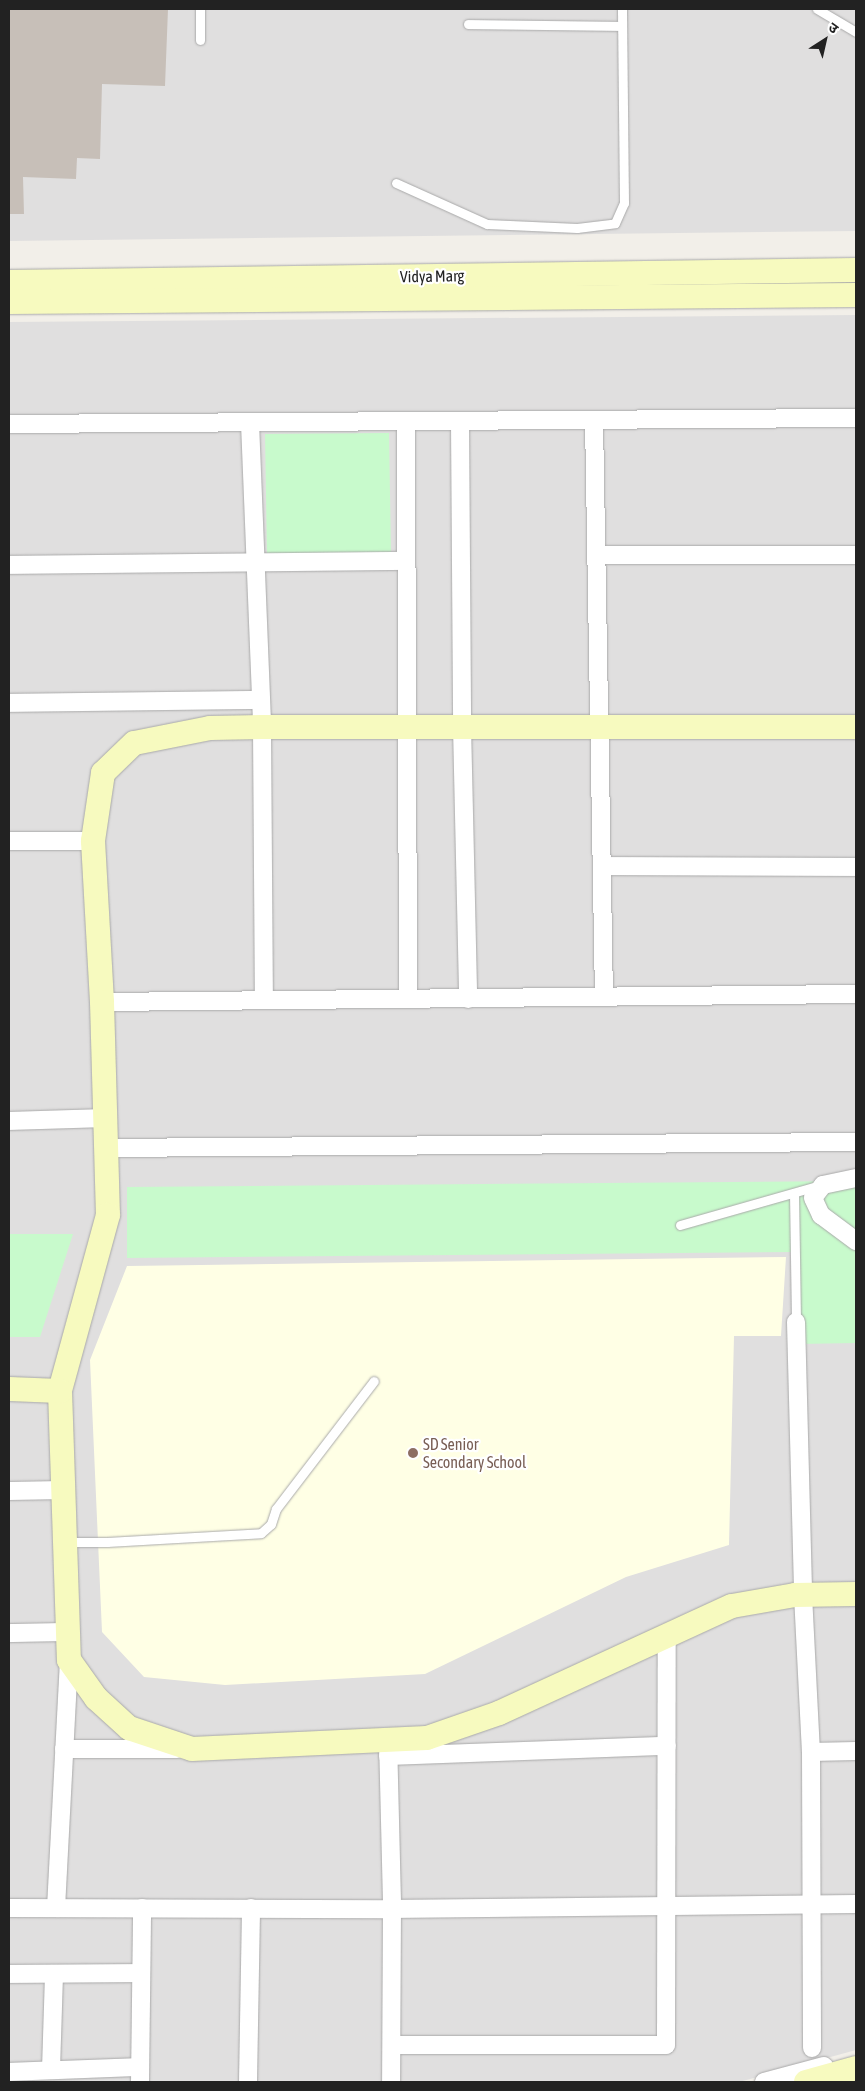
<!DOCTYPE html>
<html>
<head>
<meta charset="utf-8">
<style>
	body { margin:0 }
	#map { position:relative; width:865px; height:2091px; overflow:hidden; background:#f2efe9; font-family:"Asap Condensed","Noto Sans Devanagari",sans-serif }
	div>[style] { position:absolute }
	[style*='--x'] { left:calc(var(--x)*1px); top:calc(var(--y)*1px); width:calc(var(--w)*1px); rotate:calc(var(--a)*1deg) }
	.residential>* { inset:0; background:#e0dfdf }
	.education>* { inset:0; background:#ffffe5 }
	.park>* { inset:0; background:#c8facc }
	.building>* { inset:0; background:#c7bfb8 }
	.roads { filter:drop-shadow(0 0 1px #a9a9a9) drop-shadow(0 0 1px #a9a9a9) }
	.lane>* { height:9px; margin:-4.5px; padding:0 4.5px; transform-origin:4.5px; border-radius:4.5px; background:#fff }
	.street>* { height:18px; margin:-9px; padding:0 9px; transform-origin:9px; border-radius:9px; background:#fff }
	.secondary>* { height:24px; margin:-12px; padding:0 12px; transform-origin:12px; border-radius:12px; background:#f7fabf }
	.dots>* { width:14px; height:14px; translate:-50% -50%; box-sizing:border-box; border:2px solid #fff; border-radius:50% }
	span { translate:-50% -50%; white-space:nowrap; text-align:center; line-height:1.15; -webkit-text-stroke:4.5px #fff; paint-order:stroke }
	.street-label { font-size:16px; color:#222 }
	.education-label { font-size:16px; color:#785e54 }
	.left { translate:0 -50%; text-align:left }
	.frame { position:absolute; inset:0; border:10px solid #222; pointer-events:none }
	.north { position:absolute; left:800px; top:15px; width:50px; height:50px; -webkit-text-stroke:4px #fff; paint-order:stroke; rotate:35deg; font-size:14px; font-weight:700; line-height:20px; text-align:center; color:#222 }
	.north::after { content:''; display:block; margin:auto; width:18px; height:22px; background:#222; clip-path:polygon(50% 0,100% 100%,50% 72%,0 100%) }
</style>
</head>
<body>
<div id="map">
	<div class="residential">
		<i style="clip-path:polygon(9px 9px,856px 9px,856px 231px,9px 241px)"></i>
		<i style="clip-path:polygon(856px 315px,856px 2050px,739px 2082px,9px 2082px,9px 322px)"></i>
	</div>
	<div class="education">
		<i style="clip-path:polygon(786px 1257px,781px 1336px,734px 1336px,729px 1545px,626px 1577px,425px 1674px,225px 1685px,144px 1677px,102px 1632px,90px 1360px,127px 1266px)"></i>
	</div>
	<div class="park">
		<i style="clip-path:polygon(389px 433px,391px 554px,267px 555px,265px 434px)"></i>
		<i style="clip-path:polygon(856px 1181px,856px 1343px,798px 1344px,796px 1252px,127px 1258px,127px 1187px)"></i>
		<i style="clip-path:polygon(9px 1234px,73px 1234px,40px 1337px,9px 1337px)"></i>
	</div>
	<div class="building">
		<i style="clip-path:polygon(9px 9px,168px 9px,165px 86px,102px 84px,100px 159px,77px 158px,76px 179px,23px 177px,24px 214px,9px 214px)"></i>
	</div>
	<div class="roads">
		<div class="lane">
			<i style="--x:200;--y:9;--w:31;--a:90"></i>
			<i style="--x:817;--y:9;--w:45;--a:30.5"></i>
			<i style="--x:468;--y:24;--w:154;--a:0.7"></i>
			<i style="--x:396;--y:183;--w:100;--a:24.3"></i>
			<i style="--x:487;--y:224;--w:90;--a:2.5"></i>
			<i style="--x:577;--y:228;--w:38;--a:-7"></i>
			<i style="--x:615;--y:223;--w:22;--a:-66"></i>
			<i style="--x:624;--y:203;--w:194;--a:-90.6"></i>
			<i style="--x:794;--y:1193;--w:129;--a:89.1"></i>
			<i style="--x:680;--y:1225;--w:146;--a:-15.9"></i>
			<i style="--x:65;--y:1542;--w:42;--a:0"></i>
			<i style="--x:107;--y:1542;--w:154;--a:-3.3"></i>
			<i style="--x:261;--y:1533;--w:13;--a:-42"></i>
			<i style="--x:271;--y:1524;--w:16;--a:-72"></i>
			<i style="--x:276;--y:1509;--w:161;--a:-52.6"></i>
		</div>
		<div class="street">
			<i style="--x:594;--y:420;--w:577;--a:89.01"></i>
			<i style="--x:406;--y:421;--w:578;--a:89.8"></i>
			<i style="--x:460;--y:421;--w:305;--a:89.6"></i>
			<i style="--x:462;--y:726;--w:273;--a:88.7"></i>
			<i style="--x:250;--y:423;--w:304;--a:87.7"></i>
			<i style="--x:262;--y:727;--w:273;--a:89.6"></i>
			<i style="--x:9;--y:424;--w:847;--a:-0.41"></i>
			<i style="--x:596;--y:555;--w:260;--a:0"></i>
			<i style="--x:9;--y:565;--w:397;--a:-0.6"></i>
			<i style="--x:9;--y:703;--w:252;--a:-0.7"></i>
			<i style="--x:9;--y:841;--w:84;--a:0"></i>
			<i style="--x:602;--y:866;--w:254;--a:0.2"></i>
			<i style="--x:102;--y:1002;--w:754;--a:-0.61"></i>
			<i style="--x:9;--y:1121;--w:96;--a:-1.8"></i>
			<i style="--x:106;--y:1148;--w:750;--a:-0.46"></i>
			<i style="--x:856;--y:1178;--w:34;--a:168"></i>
			<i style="--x:823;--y:1185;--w:16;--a:128"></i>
			<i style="--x:813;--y:1198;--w:19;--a:65"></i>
			<i style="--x:821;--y:1215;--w:44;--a:36.6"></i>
			<i style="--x:796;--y:1322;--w:273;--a:88.5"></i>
			<i style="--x:803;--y:1595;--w:157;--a:87.1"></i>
			<i style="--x:811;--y:1752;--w:296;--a:89.8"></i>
			<i style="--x:9;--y:1491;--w:54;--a:-1.1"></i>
			<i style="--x:9;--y:1633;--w:59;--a:-1"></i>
			<i style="--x:388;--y:1739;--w:169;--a:88.6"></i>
			<i style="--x:392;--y:1908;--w:174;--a:90.3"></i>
			<i style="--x:64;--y:1749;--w:113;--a:0"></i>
			<i style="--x:811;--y:1752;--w:45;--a:-1.3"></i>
			<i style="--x:388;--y:1756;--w:279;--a:-2.1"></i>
			<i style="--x:9;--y:1908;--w:378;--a:0.2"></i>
			<i style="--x:387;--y:1909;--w:469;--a:-0.6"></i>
			<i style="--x:56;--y:1908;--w:248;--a:-87"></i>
			<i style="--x:9;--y:1974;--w:131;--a:-0.4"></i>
			<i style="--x:392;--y:2045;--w:274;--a:0"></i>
			<i style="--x:666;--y:2045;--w:409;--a:-89.9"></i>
			<i style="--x:51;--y:2070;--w:96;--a:-88.2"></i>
			<i style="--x:9;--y:2072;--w:131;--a:-2.2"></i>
			<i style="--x:140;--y:2082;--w:174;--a:-89.3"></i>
			<i style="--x:248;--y:2082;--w:174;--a:-89"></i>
			<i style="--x:764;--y:2082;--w:62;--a:-14.9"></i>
		</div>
		<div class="secondary">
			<i style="--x:9;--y:282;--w:847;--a:-0.81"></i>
			<i style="--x:9;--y:302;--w:847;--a:-0.47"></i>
			<i style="--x:856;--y:727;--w:594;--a:180"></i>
			<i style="--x:262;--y:727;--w:52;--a:178.9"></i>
			<i style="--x:210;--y:728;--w:77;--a:168.8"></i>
			<i style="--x:134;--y:743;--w:43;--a:135.9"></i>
			<i style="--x:103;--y:773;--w:69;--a:98.4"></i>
			<i style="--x:93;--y:841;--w:161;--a:86.8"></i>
			<i style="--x:102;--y:1002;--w:213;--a:88.4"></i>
			<i style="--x:108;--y:1215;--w:182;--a:105.3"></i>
			<i style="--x:60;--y:1391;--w:269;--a:88.1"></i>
			<i style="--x:69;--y:1660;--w:47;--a:54.6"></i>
			<i style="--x:96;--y:1698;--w:45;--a:42.3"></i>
			<i style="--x:129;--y:1728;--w:66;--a:18.4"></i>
			<i style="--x:192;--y:1749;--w:235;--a:-2.7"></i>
			<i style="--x:427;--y:1738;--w:76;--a:-19.1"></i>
			<i style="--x:499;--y:1713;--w:256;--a:-24.7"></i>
			<i style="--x:732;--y:1606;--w:64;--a:-9.9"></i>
			<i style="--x:795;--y:1595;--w:61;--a:-0.9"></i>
			<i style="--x:9;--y:1389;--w:51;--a:2.2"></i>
			<i style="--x:806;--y:2082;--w:52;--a:-15.6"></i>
		</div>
	</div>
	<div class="dots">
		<i style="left:413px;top:1453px;background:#8d6e63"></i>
	</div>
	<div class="street-label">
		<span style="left:432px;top:276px;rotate:-1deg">Vidya Marg</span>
	</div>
	<div class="education-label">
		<span class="left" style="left:423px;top:1453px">SD Senior<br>Secondary School</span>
	</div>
	<div class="frame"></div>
	<div class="north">उ</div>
</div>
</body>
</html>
